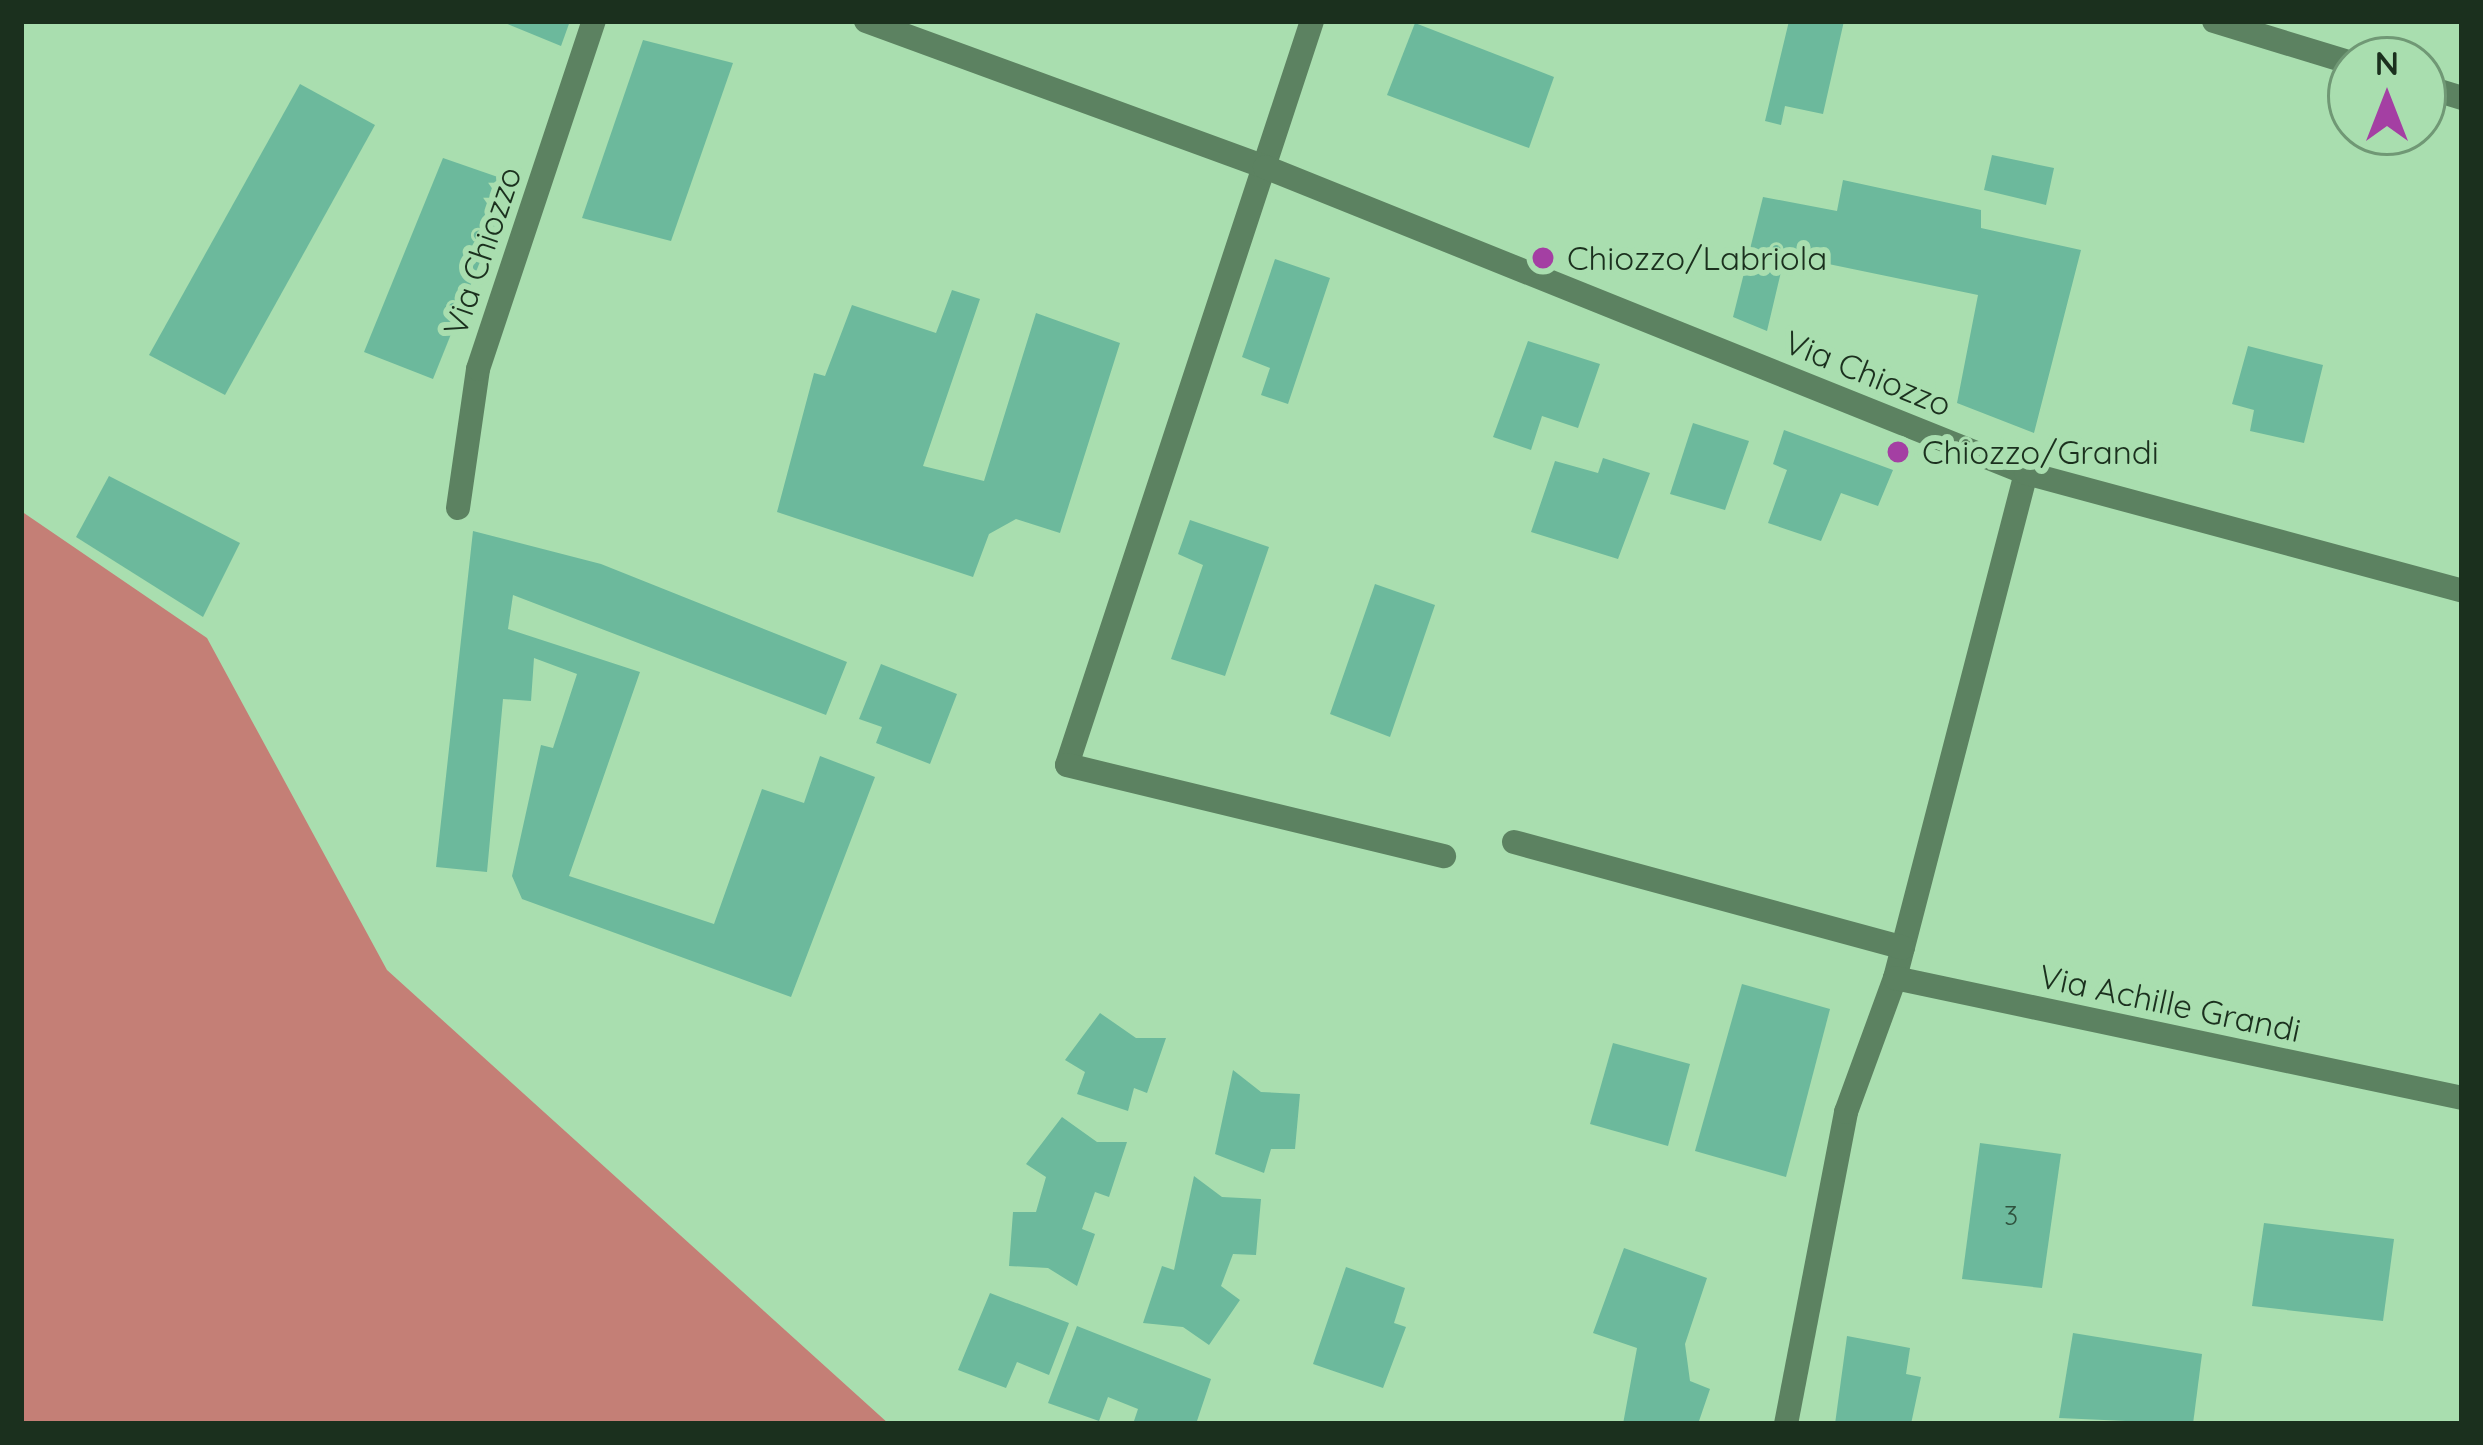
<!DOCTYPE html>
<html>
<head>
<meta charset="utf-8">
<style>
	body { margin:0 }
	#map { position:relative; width:2483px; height:1445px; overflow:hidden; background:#a9deaf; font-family:Quicksand,sans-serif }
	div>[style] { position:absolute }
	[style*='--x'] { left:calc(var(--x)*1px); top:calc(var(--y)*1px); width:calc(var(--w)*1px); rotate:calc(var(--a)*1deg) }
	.forest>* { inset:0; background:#c47f76 }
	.building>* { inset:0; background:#6cb99c }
	.service>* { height:24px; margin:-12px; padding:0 12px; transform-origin:12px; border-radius:12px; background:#5c8261 }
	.minor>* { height:24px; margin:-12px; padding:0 12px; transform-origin:12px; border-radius:12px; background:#5c8261 }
	.tertiary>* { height:24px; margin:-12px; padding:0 12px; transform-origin:12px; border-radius:12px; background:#5c8261 }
	.dots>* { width:33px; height:33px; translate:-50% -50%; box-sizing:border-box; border:6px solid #a9deaf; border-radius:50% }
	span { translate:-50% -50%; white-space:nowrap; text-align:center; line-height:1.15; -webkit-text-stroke:12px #a9deaf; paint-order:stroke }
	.number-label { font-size:27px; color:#2f523e }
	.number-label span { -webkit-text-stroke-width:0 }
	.street-label { font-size:33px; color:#1b301e }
	.poi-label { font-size:33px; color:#1b301e }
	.left { translate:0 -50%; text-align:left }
	.frame { position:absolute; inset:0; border:24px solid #1b301e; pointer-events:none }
	.north { position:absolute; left:2327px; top:36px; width:120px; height:120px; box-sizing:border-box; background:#a9deaf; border:3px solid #709875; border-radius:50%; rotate:0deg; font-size:33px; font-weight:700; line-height:48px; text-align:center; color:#1b301e }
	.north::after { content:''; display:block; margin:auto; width:42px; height:54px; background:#a43fa3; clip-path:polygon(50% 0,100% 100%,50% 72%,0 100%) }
</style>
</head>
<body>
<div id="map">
	<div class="forest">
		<i style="clip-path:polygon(21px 511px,207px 638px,387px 970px,889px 1424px,21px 1424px)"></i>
	</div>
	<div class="building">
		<i style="clip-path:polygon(500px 21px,570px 21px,561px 46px)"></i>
		<i style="clip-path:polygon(1789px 21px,1844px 21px,1823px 114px,1785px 106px,1781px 125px,1765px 121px)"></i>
		<i style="clip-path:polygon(1415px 23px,1554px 77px,1529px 148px,1387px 95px)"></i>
		<i style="clip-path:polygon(643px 40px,733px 63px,671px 241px,582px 218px)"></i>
		<i style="clip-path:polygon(300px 84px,375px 125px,225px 395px,149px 355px)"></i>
		<i style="clip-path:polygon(1992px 155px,2054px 168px,2046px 205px,1984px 190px)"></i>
		<i style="clip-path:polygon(443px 158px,512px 182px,433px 379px,364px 352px)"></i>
		<i style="clip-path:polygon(1843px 180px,1981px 210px,1981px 228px,2081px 250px,2034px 433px,1957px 403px,1978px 295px,1785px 255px,1767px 331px,1733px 317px,1763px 197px,1837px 211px)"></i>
		<i style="clip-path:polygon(1275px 259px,1330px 278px,1288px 404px,1261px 395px,1270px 368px,1242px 357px)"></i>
		<i style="clip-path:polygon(952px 290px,980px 299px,923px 466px,984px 481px,1036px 313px,1120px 343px,1060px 533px,1016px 519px,989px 534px,973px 577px,777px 512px,814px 373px,825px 376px,852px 305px,936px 333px)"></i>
		<i style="clip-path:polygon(1528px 341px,1600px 364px,1578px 428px,1542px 416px,1531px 450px,1493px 437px)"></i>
		<i style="clip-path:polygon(2248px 346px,2323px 365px,2304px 443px,2250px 431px,2254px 410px,2232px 404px)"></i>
		<i style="clip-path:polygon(1693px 423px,1749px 441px,1725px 510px,1670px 494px)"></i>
		<i style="clip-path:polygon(1784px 430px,1893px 470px,1878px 506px,1841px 493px,1821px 541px,1768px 523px,1787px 470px,1773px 464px)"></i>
		<i style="clip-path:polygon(1603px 458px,1650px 473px,1618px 559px,1531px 532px,1555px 461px,1598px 473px)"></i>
		<i style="clip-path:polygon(109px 476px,240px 543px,203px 617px,76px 537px)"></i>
		<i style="clip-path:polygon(1190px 520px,1269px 547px,1225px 676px,1171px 659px,1203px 565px,1178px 554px)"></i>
		<i style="clip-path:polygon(473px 531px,601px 564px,847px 662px,826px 715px,513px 595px,508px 629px,640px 672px,569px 876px,714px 924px,762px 789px,804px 803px,820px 756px,875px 777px,791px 997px,522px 899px,512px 876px,541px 745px,553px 748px,577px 674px,534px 658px,531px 701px,503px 699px,487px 872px,436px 867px)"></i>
		<i style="clip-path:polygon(1375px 584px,1435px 605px,1390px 737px,1330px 714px)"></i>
		<i style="clip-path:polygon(881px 664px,957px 694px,930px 764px,876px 743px,882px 727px,859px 719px)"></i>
		<i style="clip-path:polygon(1742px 984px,1830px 1009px,1786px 1177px,1695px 1151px)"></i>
		<i style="clip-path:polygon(1100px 1013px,1136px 1038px,1166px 1038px,1147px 1093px,1134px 1088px,1128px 1111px,1077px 1094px,1085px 1072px,1065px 1060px)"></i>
		<i style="clip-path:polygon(1613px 1043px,1690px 1064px,1668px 1146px,1590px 1124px)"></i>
		<i style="clip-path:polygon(1233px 1070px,1261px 1092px,1300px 1094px,1295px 1149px,1271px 1149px,1264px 1173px,1215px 1154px)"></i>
		<i style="clip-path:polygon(1062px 1117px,1097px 1142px,1127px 1142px,1109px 1197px,1095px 1192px,1082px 1229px,1095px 1234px,1077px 1286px,1048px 1268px,1009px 1266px,1013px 1212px,1036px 1212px,1046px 1177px,1026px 1164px)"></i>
		<i style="clip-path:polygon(1980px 1143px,2061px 1154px,2042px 1288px,1962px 1279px)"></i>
		<i style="clip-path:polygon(1194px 1176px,1222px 1197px,1261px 1199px,1256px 1255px,1233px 1254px,1221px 1286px,1240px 1300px,1209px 1345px,1183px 1327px,1143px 1323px,1162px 1266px,1174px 1270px)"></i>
		<i style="clip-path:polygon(2264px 1223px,2394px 1239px,2383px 1321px,2252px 1306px)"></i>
		<i style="clip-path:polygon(1624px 1248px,1707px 1278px,1685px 1344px,1690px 1381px,1710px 1389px,1698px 1424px,1623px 1424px,1637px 1348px,1593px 1333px)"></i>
		<i style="clip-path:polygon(1346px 1267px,1405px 1288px,1394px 1323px,1406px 1327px,1383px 1388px,1313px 1364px)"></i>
		<i style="clip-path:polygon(990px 1293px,1069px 1323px,1049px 1375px,1017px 1362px,1006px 1388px,958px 1370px)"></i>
		<i style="clip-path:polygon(1077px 1326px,1211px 1379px,1196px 1424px,1133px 1424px,1138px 1409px,1108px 1397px,1099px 1421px,1048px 1403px)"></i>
		<i style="clip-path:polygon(2073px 1333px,2202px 1354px,2193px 1424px,2059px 1418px)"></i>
		<i style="clip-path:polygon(1847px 1336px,1910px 1348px,1906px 1374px,1921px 1377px,1911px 1424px,1835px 1424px)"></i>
	</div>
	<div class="service">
		<i style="--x:1786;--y:1424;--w:318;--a:-79.1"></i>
		<i style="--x:1846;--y:1112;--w:143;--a:-69.9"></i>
	</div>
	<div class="minor">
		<i style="--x:1312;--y:21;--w:783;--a:108.23"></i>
		<i style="--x:1067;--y:765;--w:388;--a:13.6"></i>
		<i style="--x:2214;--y:21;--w:143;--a:17"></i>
		<i style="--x:2423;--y:86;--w:41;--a:17.1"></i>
		<i style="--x:2026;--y:473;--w:522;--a:104.54"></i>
		<i style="--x:1895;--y:978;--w:580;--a:11.95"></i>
		<i style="--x:458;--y:508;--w:140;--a:-81.8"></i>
		<i style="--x:478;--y:369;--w:367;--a:-71.6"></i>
		<i style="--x:1514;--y:842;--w:403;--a:15.2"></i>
	</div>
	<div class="tertiary">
		<i style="--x:866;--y:21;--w:425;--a:20.1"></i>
		<i style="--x:1265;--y:167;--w:820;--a:21.91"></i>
		<i style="--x:2026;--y:473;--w:452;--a:15.1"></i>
	</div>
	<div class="dots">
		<i style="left:1543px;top:258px;background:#a43fa3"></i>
		<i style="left:1898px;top:452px;background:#a43fa3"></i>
	</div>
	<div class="number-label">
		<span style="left:2011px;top:1216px">3</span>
	</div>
	<div class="street-label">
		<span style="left:482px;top:251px;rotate:-71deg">Via Chiozzo</span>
		<span style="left:1868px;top:373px;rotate:22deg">Via Chiozzo</span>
		<span style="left:2170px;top:1003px;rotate:12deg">Via Achille Grandi</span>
	</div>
	<div class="poi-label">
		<span class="left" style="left:1567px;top:258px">Chiozzo/Labriola</span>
		<span class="left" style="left:1922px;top:452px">Chiozzo/Grandi</span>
	</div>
	<div class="frame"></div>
	<div class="north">N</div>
</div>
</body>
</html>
